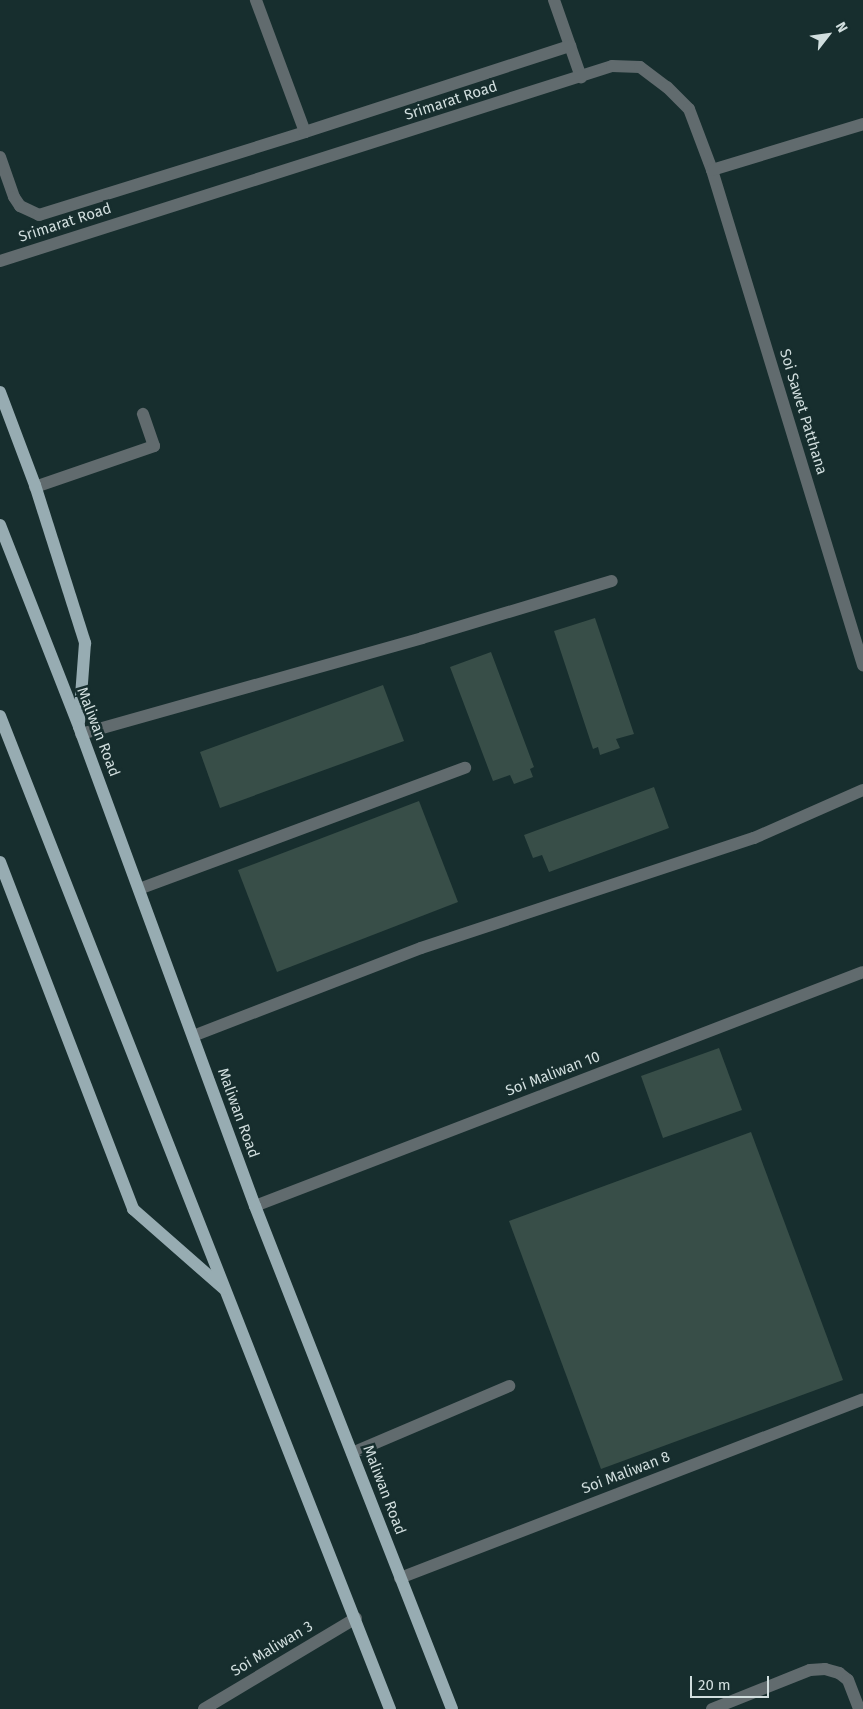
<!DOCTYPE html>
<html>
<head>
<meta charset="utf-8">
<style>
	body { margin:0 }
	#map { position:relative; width:863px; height:1709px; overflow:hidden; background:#172e2e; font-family:"Fira Sans",sans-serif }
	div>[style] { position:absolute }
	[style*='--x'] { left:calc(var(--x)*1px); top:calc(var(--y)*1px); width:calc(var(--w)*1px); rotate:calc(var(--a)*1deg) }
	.building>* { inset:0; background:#384e48 }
	.minor>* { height:12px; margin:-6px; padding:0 6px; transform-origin:6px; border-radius:6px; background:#616b6e }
	.major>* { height:12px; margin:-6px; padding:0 6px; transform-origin:6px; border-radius:6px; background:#97acb2 }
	span { translate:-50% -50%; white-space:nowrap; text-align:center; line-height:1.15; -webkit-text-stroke:5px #172e2e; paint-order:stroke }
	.street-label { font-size:15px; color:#d1dede }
	.north { position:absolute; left:803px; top:10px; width:50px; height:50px; -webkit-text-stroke:4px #172e2e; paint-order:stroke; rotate:60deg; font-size:14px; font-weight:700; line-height:20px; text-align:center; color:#d1dede }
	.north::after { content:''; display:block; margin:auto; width:18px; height:22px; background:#d1dede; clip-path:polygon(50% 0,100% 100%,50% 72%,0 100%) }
	.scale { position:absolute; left:690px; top:1676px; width:79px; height:22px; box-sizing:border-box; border:2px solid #d1dede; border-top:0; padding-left:6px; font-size:15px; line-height:18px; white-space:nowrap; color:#d1dede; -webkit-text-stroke:4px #172e2e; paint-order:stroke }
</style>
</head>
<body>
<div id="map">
	<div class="building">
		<i style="clip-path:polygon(595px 618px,634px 734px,616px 739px,620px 748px,600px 755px,598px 747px,593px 749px,554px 631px)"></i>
		<i style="clip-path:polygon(491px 652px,534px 767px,530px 769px,533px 777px,514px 784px,510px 775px,493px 781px,450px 667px)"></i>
		<i style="clip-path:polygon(383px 685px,404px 741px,220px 808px,200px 752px)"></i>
		<i style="clip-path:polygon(654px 787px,669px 828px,549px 872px,542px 855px,533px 858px,524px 835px)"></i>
		<i style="clip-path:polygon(419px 801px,458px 902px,277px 972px,238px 870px)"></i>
		<i style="clip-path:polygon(719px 1048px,742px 1110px,663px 1138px,641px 1076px)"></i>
		<i style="clip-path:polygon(751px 1132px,843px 1380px,601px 1469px,509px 1221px)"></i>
	</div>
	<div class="minor">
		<i style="--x:554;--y:0;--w:82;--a:70.7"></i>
		<i style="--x:305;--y:132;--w:279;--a:-18"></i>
		<i style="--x:0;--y:157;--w:42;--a:70.7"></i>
		<i style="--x:14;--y:197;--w:11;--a:56"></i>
		<i style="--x:20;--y:206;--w:21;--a:25"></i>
		<i style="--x:39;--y:215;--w:279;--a:-17.3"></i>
		<i style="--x:305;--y:132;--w:141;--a:-110.4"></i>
		<i style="--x:712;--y:170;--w:518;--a:73.04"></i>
		<i style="--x:0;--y:261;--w:642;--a:-17.67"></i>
		<i style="--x:612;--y:66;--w:28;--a:2"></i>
		<i style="--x:640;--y:67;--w:34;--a:37"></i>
		<i style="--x:667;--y:87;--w:31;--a:45"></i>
		<i style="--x:689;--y:109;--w:65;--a:69.3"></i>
		<i style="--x:712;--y:170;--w:158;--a:-16.9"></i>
		<i style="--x:35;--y:487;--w:126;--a:-19"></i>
		<i style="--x:154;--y:446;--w:34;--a:-109"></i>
		<i style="--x:81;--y:734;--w:354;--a:-15.7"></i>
		<i style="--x:422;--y:638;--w:198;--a:-16.7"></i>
		<i style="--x:139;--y:889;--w:348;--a:-20.4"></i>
		<i style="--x:193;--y:1036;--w:244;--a:-21.1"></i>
		<i style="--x:421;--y:948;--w:351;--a:-18.3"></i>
		<i style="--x:754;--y:838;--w:119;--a:-23.8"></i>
		<i style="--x:255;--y:1206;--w:651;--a:-21.05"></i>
		<i style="--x:352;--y:1453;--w:171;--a:-23.1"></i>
		<i style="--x:400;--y:1578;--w:496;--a:-21.1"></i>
		<i style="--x:204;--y:1709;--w:177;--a:-30.9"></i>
		<i style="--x:712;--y:1709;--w:105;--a:-21.7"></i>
		<i style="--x:810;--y:1670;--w:15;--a:-4"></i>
		<i style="--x:825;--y:1669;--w:15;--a:16"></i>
		<i style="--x:839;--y:1673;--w:11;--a:38"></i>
		<i style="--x:848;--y:1680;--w:31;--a:69"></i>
	</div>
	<div class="major">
		<i style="--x:0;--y:392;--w:99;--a:69.4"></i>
		<i style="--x:35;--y:485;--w:166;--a:72.4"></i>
		<i style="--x:85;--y:643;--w:79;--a:94.3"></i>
		<i style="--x:0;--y:525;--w:217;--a:68.6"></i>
		<i style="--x:79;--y:727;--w:510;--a:69.83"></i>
		<i style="--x:255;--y:1206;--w:540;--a:68.61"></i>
		<i style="--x:0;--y:716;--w:1067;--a:68.56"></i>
		<i style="--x:0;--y:862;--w:372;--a:69"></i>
		<i style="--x:133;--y:1209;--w:121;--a:41.3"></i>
	</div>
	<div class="street-label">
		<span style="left:451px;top:101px;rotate:-18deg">Srimarat Road</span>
		<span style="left:65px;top:223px;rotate:-18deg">Srimarat Road</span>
		<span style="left:803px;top:412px;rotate:73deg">Soi Sawet Patthana</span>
		<span style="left:98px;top:732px;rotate:69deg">Maliwan Road</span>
		<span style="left:553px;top:1074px;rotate:-21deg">Soi Maliwan 10</span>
		<span style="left:238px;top:1113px;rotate:70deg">Maliwan Road</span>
		<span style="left:626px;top:1473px;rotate:-21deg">Soi Maliwan 8</span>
		<span style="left:384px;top:1490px;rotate:69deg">Maliwan Road</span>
		<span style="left:272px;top:1649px;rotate:-31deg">Soi Maliwan 3</span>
	</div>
	<div class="north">N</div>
	<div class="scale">20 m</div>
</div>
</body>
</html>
